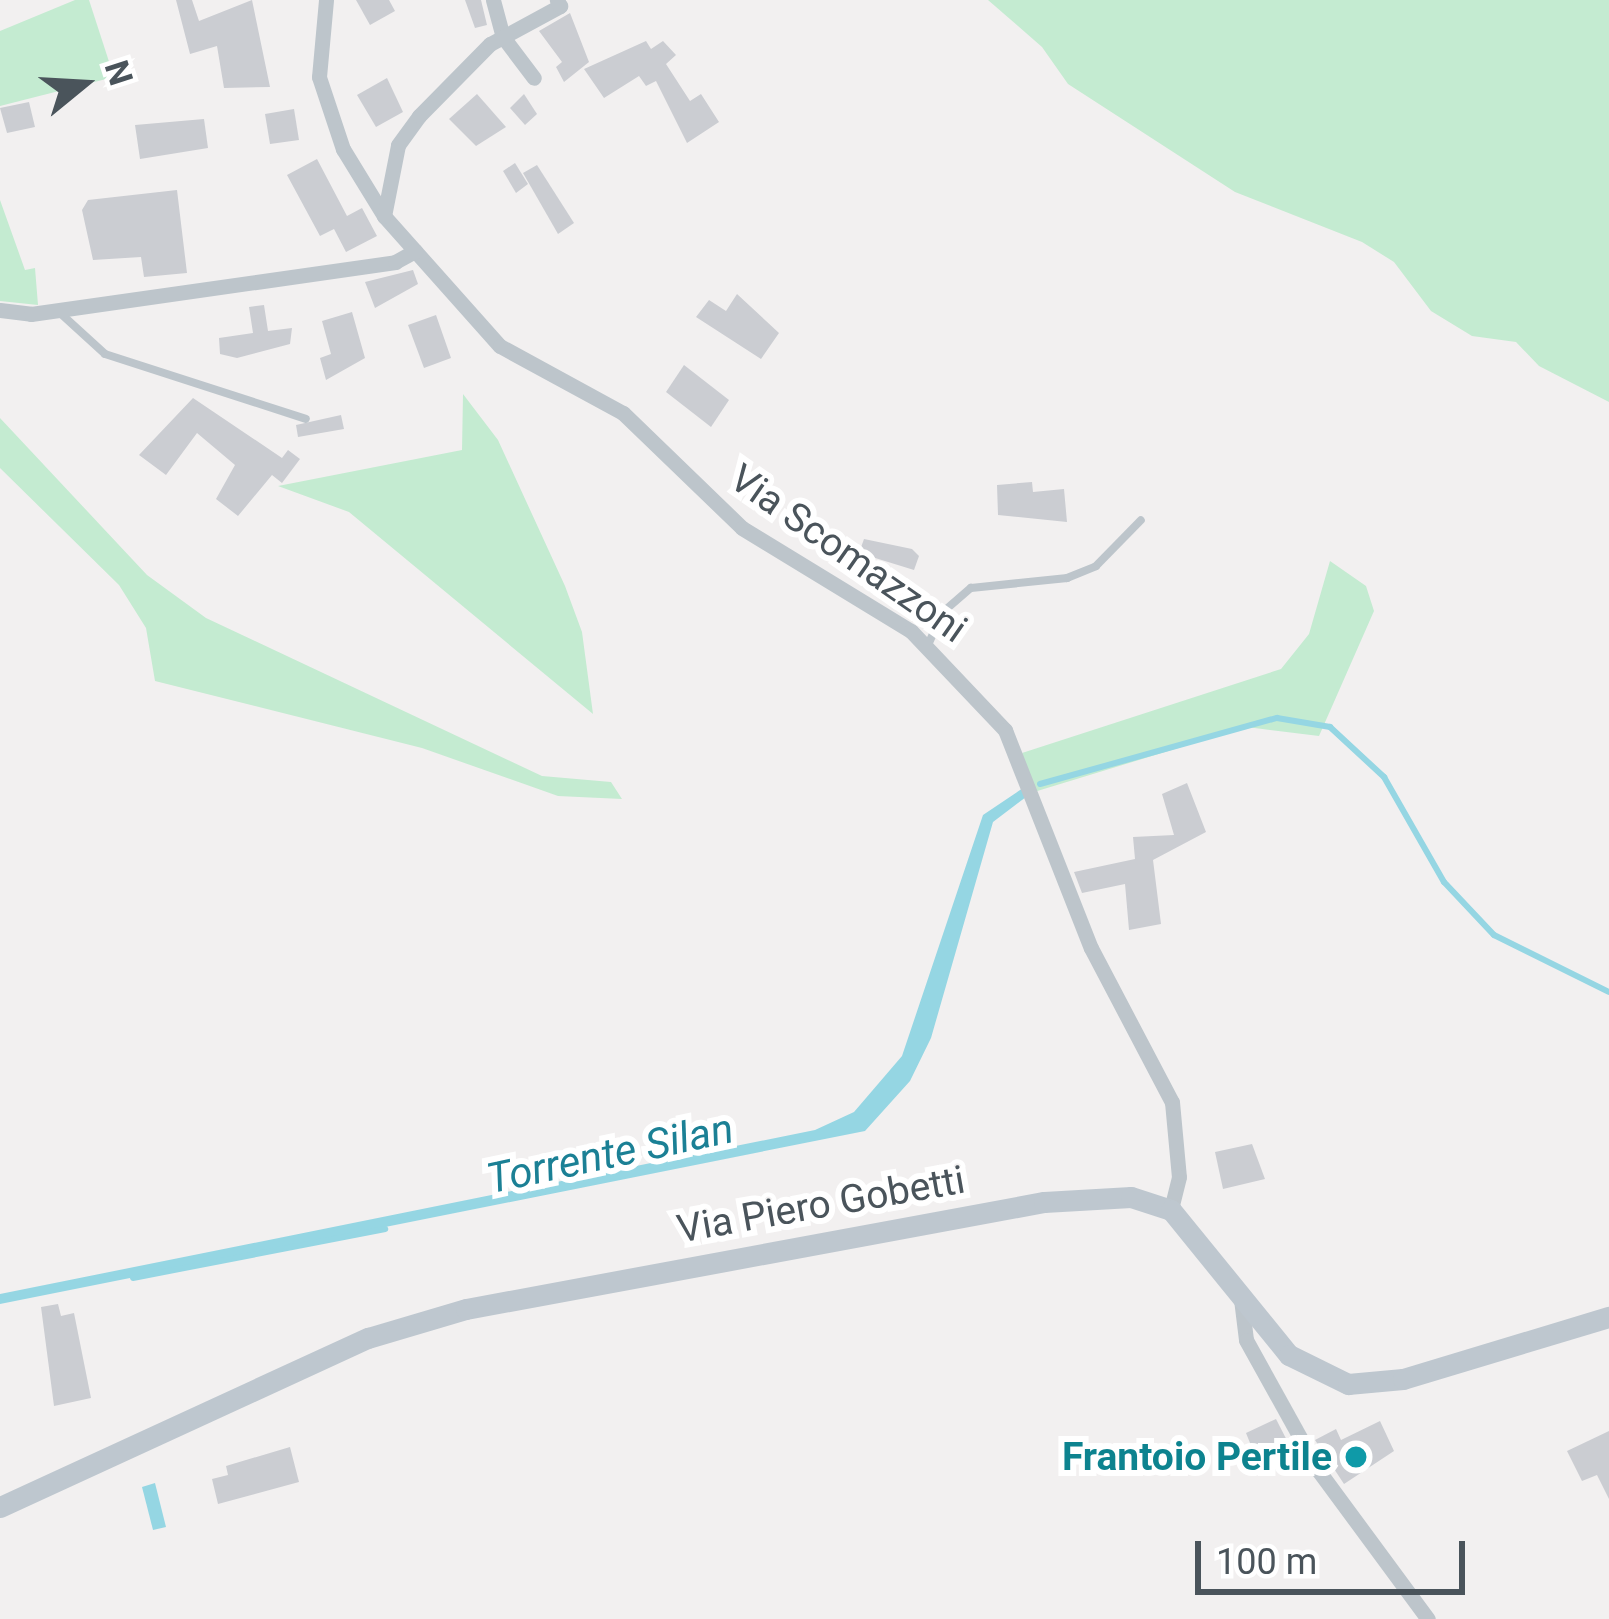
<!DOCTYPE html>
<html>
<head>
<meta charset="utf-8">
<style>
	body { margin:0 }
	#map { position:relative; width:1609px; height:1619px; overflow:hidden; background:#f2f0f0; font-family:Roboto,sans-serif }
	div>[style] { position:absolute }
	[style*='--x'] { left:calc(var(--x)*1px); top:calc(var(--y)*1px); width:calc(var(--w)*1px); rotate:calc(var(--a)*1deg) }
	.green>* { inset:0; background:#c4ebd1 }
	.water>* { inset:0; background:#95d6e3 }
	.stream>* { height:6px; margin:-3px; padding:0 3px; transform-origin:3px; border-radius:3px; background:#95d6e3 }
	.building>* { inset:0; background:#cbcdd2 }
	.lane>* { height:8px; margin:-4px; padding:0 4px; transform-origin:4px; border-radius:4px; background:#bdc5cb }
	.street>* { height:15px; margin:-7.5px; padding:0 7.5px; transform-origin:7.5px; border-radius:7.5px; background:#bdc5cb }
	.secondary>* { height:21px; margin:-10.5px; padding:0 10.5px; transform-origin:10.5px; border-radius:10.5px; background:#bec7cf }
	.dots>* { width:33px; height:33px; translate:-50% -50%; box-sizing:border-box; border:6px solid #fff; border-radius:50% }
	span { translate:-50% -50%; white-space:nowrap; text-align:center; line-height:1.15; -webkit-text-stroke:12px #fff; paint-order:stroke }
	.street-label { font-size:39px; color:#4a545b }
	.culture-label { font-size:39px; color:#0d838f; font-weight:700 }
	.right { translate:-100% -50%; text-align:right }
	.water-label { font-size:42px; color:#1b8095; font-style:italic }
	.north { position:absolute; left:24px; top:24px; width:120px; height:120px; -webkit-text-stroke:9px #fff; paint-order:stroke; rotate:72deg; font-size:33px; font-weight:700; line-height:48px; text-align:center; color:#4a545b }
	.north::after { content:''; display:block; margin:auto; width:42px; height:54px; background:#4a545b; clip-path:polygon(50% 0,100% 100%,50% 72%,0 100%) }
	.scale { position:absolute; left:1195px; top:1541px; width:270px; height:54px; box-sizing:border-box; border:6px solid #4a545b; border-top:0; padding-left:15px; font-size:36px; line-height:42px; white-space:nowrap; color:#4a545b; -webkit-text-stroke:9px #fff; paint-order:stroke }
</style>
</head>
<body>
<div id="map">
	<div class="green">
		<i style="clip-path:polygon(75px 0,89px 0,114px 77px,0 106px,0 31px)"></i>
		<i style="clip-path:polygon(988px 0,1609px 0,1609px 402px,1539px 366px,1516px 342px,1472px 336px,1431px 311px,1394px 262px,1362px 242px,1235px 192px,1068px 84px,1042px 47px)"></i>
		<i style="clip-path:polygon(0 200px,25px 270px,35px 268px,38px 305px,0 301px)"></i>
		<i style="clip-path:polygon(463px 394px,498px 440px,565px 586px,582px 632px,593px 714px,349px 512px,278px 486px,462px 450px)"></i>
		<i style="clip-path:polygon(0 418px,147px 575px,206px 618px,542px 776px,611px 782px,622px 799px,558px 796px,422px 748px,155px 681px,146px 628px,119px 585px,0 468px)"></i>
		<i style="clip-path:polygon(1330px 561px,1366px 586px,1374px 611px,1319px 736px,1247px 727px,1034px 792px,1022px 753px,1281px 669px,1309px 634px)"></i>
	</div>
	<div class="water">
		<i style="clip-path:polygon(1023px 788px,1026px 797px,993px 822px,931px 1038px,910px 1081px,865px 1131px,0 1304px,0 1294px,815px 1130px,854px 1112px,902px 1056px,983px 815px)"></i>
		<i style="clip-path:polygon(155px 1483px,166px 1527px,153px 1530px,142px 1487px)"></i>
	</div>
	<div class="stream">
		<i style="--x:1040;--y:784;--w:246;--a:-15.6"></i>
		<i style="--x:1277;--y:718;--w:54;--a:9.6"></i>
		<i style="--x:1330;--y:727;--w:74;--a:42.8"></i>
		<i style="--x:1384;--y:777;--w:121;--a:60.3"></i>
		<i style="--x:1444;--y:882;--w:73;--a:46.7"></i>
		<i style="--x:1494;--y:935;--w:128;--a:26.4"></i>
		<i style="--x:133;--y:1278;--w:257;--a:-11"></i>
	</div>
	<div class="building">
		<i style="clip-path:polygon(176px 0,192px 0,199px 21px,252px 0,270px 87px,224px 88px,217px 46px,190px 54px)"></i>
		<i style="clip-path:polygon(356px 0,389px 0,395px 11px,370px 25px)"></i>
		<i style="clip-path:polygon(465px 0,481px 0,487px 25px,475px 28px)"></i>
		<i style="clip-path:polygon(570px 13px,589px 62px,564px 82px,556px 67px,562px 62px,539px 31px)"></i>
		<i style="clip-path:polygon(646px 41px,651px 49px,663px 41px,676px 55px,666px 64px,690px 101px,701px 94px,719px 122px,687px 143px,656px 81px,646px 86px,639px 76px,604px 98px,584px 69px)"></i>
		<i style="clip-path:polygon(387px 78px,403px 112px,376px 127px,357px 95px)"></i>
		<i style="clip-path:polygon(477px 94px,506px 127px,476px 146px,449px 119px)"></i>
		<i style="clip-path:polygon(524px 94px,537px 114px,525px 125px,510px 108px)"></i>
		<i style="clip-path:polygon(29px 102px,35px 127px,7px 133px,0 108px)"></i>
		<i style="clip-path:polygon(294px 109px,299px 140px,270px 144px,265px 114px)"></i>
		<i style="clip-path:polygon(204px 119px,208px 148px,140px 159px,135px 125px)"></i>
		<i style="clip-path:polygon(317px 159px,347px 216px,362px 208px,377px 236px,346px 252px,334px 229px,320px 236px,287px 175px)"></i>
		<i style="clip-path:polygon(515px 163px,528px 184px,516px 193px,503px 171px)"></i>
		<i style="clip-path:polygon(537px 165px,574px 223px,558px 234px,523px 173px)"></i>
		<i style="clip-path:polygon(177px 190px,187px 273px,144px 277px,141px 257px,93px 260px,82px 210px,88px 200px)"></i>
		<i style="clip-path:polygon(413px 270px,418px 284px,375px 308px,365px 282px)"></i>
		<i style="clip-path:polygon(737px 294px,779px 333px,761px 359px,696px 317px,709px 300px,726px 311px)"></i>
		<i style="clip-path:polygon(264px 305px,268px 331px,292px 328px,290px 344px,237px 358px,220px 354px,219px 338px,253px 333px,249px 307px)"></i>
		<i style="clip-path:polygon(352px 312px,365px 358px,326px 380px,320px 358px,331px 354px,322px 321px)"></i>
		<i style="clip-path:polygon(436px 315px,451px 358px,424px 368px,408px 325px)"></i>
		<i style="clip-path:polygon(684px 365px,729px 400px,711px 427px,666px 392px)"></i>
		<i style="clip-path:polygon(193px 398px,282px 458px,288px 450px,300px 459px,282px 483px,272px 475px,238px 516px,216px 499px,235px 465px,197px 433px,166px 475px,139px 455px)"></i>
		<i style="clip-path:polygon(341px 415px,344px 429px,298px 437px,296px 425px)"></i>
		<i style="clip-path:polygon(1032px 482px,1033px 492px,1064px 489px,1067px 522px,998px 515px,997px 485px)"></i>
		<i style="clip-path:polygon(864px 539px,912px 549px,919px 556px,914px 570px,859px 553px)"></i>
		<i style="clip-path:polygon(1187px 783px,1206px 832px,1153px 860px,1161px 924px,1129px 930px,1125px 884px,1082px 893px,1074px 872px,1135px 859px,1133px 837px,1174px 835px,1162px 794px)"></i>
		<i style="clip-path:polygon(1252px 1144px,1265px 1179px,1223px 1189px,1215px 1152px)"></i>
		<i style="clip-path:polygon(58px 1304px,61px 1316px,74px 1313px,91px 1398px,54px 1406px,41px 1307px)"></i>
		<i style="clip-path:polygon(1276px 1419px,1297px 1460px,1261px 1470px,1246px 1433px)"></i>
		<i style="clip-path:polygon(1380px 1421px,1394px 1451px,1344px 1484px,1315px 1440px,1336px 1429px,1341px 1440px)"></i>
		<i style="clip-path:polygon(1609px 1431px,1609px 1499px,1597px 1475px,1582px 1481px,1567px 1451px)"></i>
		<i style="clip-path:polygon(290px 1447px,299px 1482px,218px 1504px,212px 1479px,228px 1475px,226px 1466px)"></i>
	</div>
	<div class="lane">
		<i style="--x:59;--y:312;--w:62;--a:42.4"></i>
		<i style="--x:105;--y:354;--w:211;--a:17.9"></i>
		<i style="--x:928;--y:645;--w:36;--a:-66"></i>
		<i style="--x:943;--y:612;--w:37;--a:-41"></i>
		<i style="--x:971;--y:588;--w:97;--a:-5.9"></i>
		<i style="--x:1067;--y:578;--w:31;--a:-22"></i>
		<i style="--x:1096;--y:566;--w:64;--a:-45.6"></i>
	</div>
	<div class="street">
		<i style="--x:326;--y:0;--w:77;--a:95.2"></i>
		<i style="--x:319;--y:77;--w:76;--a:71.6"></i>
		<i style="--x:343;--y:149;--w:79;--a:58.5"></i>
		<i style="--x:384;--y:216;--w:174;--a:48.3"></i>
		<i style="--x:500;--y:346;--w:140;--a:28.6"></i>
		<i style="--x:623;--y:413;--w:165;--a:44"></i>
		<i style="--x:742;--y:528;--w:198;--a:31.4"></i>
		<i style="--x:911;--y:631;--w:137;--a:46.5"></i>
		<i style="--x:1005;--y:730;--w:234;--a:68.5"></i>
		<i style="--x:1091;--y:948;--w:174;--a:62.3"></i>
		<i style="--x:1172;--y:1102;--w:75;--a:84.7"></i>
		<i style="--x:1179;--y:1177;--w:34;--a:104"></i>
		<i style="--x:493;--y:0;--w:38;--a:75"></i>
		<i style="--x:503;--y:37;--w:51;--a:52.9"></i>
		<i style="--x:384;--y:216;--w:72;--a:-78.8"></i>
		<i style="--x:398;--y:145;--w:36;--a:-54"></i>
		<i style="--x:419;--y:116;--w:101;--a:-45.4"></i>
		<i style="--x:490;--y:44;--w:80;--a:-28.5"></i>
		<i style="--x:560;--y:6;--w:7;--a:-117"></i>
		<i style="--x:0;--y:310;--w:31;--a:7"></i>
		<i style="--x:31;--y:314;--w:368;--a:-8.1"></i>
		<i style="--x:395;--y:262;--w:23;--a:-29"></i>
		<i style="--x:1241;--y:1299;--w:41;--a:83"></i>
		<i style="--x:1246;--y:1340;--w:149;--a:61"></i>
		<i style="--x:1318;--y:1470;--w:185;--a:53.6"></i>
	</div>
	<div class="secondary">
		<i style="--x:0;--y:1507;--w:405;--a:-24.7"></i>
		<i style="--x:368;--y:1338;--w:102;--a:-16.5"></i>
		<i style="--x:466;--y:1309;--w:588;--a:-10.49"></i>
		<i style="--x:1044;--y:1202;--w:87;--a:-3.3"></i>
		<i style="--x:1131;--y:1197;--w:42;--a:18"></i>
		<i style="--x:1171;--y:1210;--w:187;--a:50.9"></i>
		<i style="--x:1289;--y:1355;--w:66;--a:26.2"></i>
		<i style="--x:1348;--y:1384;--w:55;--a:-5.2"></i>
		<i style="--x:1403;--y:1379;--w:215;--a:-16.8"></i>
	</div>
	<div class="dots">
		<i style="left:1356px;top:1457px;background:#0f9aa8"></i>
	</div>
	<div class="street-label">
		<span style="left:848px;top:554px;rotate:35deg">Via Scomazzoni</span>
		<span style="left:821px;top:1205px;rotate:-10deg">Via Piero Gobetti</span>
	</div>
	<div class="culture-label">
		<span class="right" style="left:1332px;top:1457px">Frantoio Pertile</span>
	</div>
	<div class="water-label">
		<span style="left:610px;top:1154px;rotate:-12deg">Torrente Silan</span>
	</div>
	<div class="north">N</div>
	<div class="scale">100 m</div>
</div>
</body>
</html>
